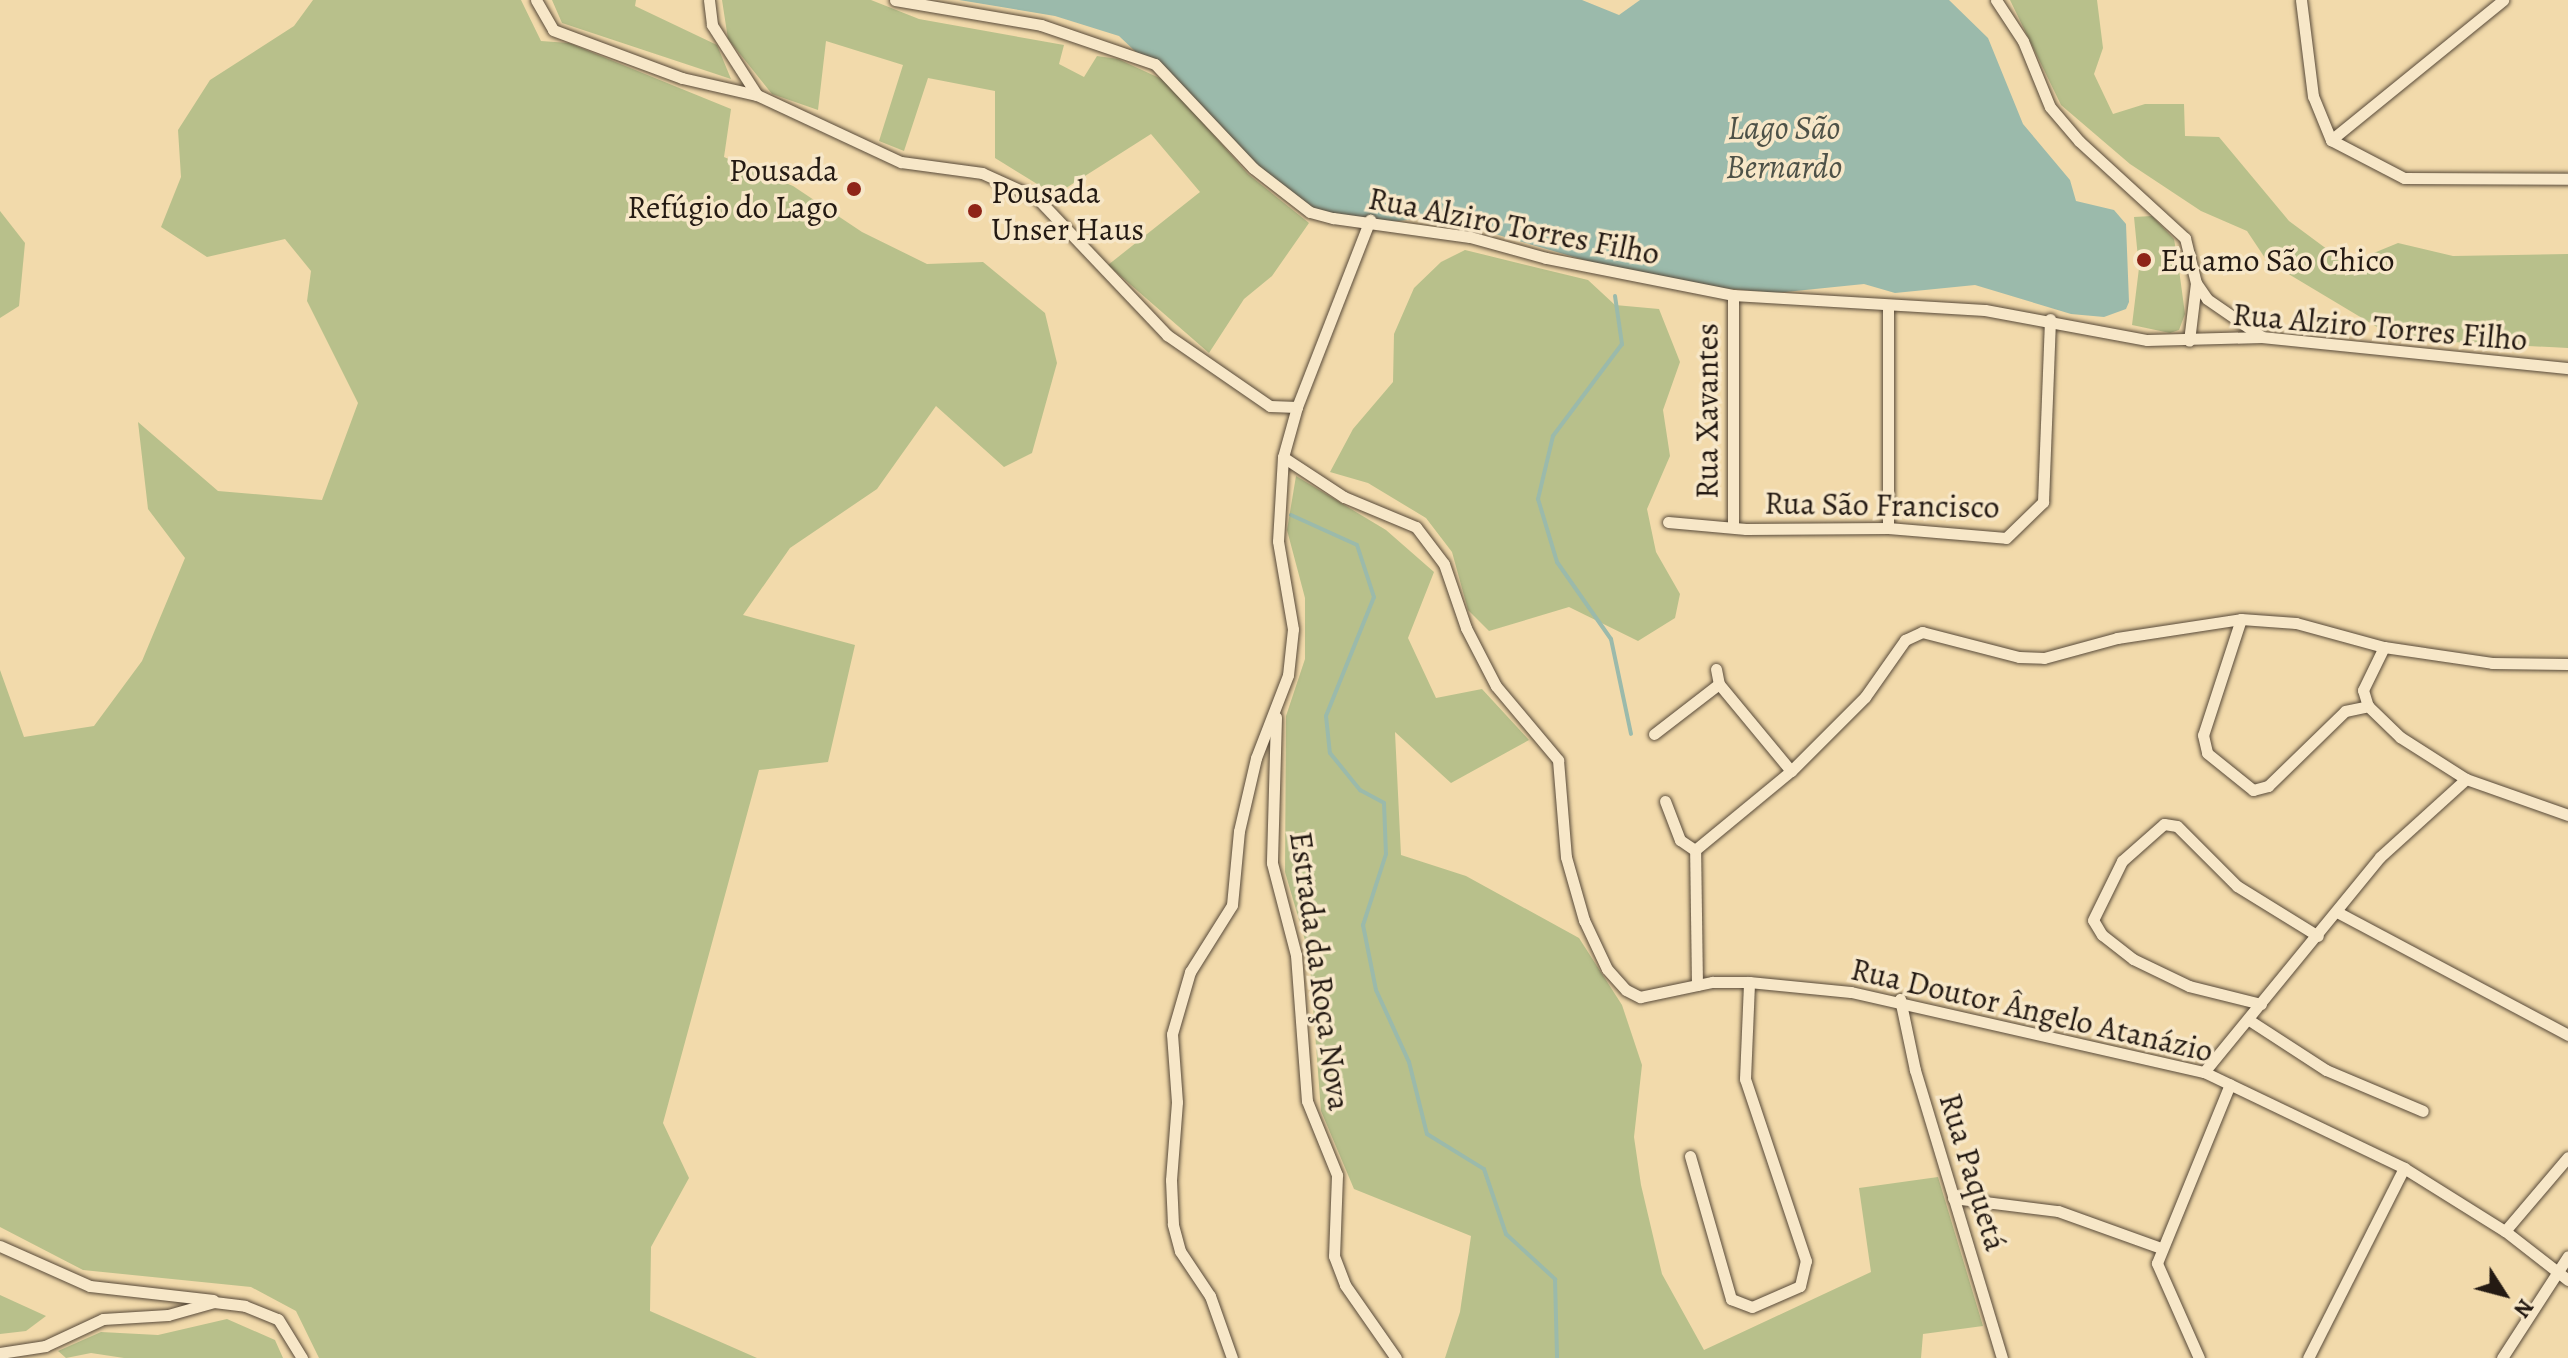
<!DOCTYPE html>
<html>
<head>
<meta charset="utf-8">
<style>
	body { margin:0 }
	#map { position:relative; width:2568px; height:1358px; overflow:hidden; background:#f2daab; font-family:Alegreya,serif }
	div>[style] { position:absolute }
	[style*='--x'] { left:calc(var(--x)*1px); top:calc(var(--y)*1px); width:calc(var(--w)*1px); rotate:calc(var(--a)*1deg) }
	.green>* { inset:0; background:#b8c08b }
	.water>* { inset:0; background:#9bbaab }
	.stream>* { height:4px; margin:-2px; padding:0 2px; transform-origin:2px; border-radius:2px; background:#9bbaab }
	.roads { filter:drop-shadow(0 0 2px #584a39) drop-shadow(0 0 2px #584a39) }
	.street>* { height:11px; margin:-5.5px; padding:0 5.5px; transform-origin:5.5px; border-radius:5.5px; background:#f7e7c8 }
	.dots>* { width:22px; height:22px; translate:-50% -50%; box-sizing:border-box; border:4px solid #f7e7c8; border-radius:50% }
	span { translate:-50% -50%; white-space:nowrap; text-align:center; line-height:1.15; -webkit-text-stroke:7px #f7e7c8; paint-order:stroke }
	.poi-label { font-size:32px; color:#241a13 }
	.right { translate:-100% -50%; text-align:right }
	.left { translate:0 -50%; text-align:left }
	.street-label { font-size:32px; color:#241a13 }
	.water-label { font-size:34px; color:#4e5248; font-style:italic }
	.north { position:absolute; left:2464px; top:1254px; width:80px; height:80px; -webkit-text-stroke:6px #f7e7c8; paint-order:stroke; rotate:126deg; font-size:22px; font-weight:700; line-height:32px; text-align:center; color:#241a13 }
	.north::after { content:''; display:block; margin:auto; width:28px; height:36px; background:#241a13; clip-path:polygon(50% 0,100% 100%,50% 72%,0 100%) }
</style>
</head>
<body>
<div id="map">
	<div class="green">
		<i style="clip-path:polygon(313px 0,521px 0,541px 41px,569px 43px,731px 109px,724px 157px,793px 186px,862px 232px,927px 264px,983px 262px,1045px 313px,1057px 363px,1032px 453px,1004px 467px,936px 406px,877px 489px,790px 548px,743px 615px,855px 645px,828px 762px,759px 770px,663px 1123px,689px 1178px,651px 1247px,650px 1311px,757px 1358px,319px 1358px,296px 1311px,251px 1287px,83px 1270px,0 1227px,0 670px,24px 737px,94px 726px,142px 661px,185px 558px,148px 509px,138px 422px,218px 491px,322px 500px,358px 403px,307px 301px,311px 271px,285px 239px,207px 257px,161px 227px,181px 177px,178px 130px,210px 80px,294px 26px)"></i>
		<i style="clip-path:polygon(552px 0,636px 0,635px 6px,717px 45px,731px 79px,562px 23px)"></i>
		<i style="clip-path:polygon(722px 0,871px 0,919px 19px,1064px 45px,1059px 64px,1084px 77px,1097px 56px,1118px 59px,1166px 81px,1248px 174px,1309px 223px,1272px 276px,1244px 299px,1209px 353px,1108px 265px,1200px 192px,1151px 134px,1055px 195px,995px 158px,995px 91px,928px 78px,904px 151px,879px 141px,903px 65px,826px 41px,818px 110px,772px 94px,728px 39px)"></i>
		<i style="clip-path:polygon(2010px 0,2097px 0,2103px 48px,2094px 74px,2113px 114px,2145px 104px,2184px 104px,2185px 136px,2219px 137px,2289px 221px,2347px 264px,2398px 243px,2453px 256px,2568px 254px,2568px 348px,2397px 339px,2267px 261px,2247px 231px,2201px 211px,2130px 164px,2061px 105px)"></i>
		<i style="clip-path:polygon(0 211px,25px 243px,19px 306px,0 318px)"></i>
		<i style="clip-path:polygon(2152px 216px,2174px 239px,2178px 262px,2185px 314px,2179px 330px,2170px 333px,2132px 325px,2139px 268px,2134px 217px)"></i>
		<i style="clip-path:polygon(1465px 250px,1588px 280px,1615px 305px,1659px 309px,1680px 362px,1663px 410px,1670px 456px,1647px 509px,1656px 552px,1680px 594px,1675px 618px,1638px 641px,1569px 607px,1489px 631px,1468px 610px,1452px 552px,1426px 518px,1368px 483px,1330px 472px,1353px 429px,1393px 382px,1394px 334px,1414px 288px,1441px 262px)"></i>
		<i style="clip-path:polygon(1296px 476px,1386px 530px,1434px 572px,1408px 638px,1436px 698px,1482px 689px,1529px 740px,1451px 783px,1395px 732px,1401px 855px,1466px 876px,1579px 938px,1622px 1005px,1642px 1065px,1634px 1137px,1641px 1185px,1662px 1274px,1704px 1350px,1871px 1272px,1859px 1188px,1938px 1177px,1983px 1326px,1923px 1334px,1921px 1358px,1445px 1358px,1460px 1312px,1471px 1236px,1354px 1189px,1321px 1111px,1309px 954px,1285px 872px,1286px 716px,1305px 659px,1305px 598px,1287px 530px)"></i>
		<i style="clip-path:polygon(0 1295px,46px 1316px,26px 1331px,0 1334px)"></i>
		<i style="clip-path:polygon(227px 1319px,275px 1340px,283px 1358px,124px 1358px,91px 1353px,66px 1358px,58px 1351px,101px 1332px,158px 1335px)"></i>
	</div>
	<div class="water">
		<i style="clip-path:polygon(959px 0,1582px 0,1619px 15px,1640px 0,1949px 0,1988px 38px,2023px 124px,2070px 180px,2076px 201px,2114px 210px,2126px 224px,2129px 302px,2126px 309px,2104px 317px,2071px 314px,1975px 285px,1895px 293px,1864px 284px,1776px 293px,1710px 287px,1619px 270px,1453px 222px,1415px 219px,1375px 224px,1312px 209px,1279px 187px,1119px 36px,1055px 16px)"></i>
	</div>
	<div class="stream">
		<i style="--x:1615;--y:296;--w:49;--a:81.7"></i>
		<i style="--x:1622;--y:344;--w:115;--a:126.9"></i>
		<i style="--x:1553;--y:436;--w:65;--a:103.4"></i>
		<i style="--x:1538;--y:499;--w:66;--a:73.2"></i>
		<i style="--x:1557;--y:562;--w:94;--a:55"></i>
		<i style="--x:1611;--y:639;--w:97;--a:78.1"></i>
		<i style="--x:1291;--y:515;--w:72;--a:24.4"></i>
		<i style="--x:1357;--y:545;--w:55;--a:71.9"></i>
		<i style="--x:1374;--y:597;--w:128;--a:112"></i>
		<i style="--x:1326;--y:716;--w:37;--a:84"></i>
		<i style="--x:1330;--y:753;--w:48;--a:51"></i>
		<i style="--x:1360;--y:790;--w:27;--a:28"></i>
		<i style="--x:1384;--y:803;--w:51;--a:87.8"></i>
		<i style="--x:1386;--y:854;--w:75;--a:107.9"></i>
		<i style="--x:1363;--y:925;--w:66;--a:78.7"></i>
		<i style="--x:1376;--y:990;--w:79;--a:65.4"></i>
		<i style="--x:1409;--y:1062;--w:74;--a:76"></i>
		<i style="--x:1427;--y:1134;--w:67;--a:31.6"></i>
		<i style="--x:1484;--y:1169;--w:69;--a:71.3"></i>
		<i style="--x:1506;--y:1234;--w:67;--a:42.6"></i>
		<i style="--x:1555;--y:1279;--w:79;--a:88.5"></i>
	</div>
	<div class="roads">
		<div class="street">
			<i style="--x:536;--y:0;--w:34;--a:60"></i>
			<i style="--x:553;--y:30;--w:138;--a:20.4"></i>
			<i style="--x:682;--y:78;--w:77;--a:12.8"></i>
			<i style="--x:757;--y:95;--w:159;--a:25"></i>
			<i style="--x:901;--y:162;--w:82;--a:7.7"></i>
			<i style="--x:982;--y:173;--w:60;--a:24.4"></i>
			<i style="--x:1037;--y:198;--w:189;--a:46.5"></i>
			<i style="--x:1167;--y:335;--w:125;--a:34.6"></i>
			<i style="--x:1270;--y:406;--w:27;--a:2"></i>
			<i style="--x:709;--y:0;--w:25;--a:83"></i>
			<i style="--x:712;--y:25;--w:83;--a:57.3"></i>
			<i style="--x:895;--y:0;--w:148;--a:9.7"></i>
			<i style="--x:1041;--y:25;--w:120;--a:18.9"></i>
			<i style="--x:1155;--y:64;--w:143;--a:46.7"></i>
			<i style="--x:1253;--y:168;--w:72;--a:37.7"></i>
			<i style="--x:1310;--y:212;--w:24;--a:15"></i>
			<i style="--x:1333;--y:218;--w:138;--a:7.9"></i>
			<i style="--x:1470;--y:237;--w:79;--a:15.4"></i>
			<i style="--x:1546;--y:258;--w:191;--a:11.2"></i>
			<i style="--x:1733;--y:295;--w:252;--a:3.4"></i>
			<i style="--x:1985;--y:310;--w:165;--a:10.5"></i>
			<i style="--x:2147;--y:340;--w:115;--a:-1.5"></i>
			<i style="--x:2262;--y:337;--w:308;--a:5.8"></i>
			<i style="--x:1996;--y:0;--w:49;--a:56.6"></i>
			<i style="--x:2023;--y:41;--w:71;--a:67.8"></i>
			<i style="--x:2050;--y:107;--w:45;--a:49.5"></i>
			<i style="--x:2079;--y:141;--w:144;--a:42.5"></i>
			<i style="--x:2185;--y:238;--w:46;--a:76.3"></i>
			<i style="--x:2196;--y:283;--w:58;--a:96.9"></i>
			<i style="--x:2301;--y:0;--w:97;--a:82.9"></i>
			<i style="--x:2313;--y:96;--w:48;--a:67.8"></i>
			<i style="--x:2331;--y:140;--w:82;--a:27.5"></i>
			<i style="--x:2404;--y:178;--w:164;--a:0.3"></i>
			<i style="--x:2331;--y:140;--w:222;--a:-39.1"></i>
			<i style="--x:2196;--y:283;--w:19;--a:55"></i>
			<i style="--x:2207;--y:299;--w:67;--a:34.6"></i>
			<i style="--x:1733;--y:295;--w:232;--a:90"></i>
			<i style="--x:1888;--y:305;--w:223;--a:90"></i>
			<i style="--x:1283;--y:457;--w:73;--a:33.3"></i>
			<i style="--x:1344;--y:497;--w:78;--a:22.6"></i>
			<i style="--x:1416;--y:527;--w:46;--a:52.9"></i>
			<i style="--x:1444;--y:564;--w:68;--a:71"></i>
			<i style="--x:1466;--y:628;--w:65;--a:62.7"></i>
			<i style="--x:1496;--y:686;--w:97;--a:50"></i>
			<i style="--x:1558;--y:760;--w:97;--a:85.3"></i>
			<i style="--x:1566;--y:857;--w:66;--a:74.1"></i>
			<i style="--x:1584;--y:920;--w:54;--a:64.9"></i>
			<i style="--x:1607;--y:969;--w:28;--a:48"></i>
			<i style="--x:1626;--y:990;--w:16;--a:27"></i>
			<i style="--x:1640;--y:997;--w:74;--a:-11.8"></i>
			<i style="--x:1712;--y:982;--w:37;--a:0"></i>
			<i style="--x:1749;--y:982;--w:102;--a:5.6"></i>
			<i style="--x:1851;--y:992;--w:362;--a:12.8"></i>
			<i style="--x:2204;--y:1072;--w:222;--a:25.6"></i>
			<i style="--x:2404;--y:1168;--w:119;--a:32"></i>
			<i style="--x:2505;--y:1231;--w:80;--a:37.9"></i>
			<i style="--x:1668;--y:522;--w:78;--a:5.1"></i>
			<i style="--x:1746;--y:529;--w:142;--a:-0.4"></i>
			<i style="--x:1888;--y:528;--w:118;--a:4.8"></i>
			<i style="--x:2006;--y:538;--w:52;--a:-44.2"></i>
			<i style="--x:2043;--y:502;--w:183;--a:-87.8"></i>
			<i style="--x:2241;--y:619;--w:122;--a:108.1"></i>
			<i style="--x:2203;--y:735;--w:18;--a:77"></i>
			<i style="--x:2207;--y:753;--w:59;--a:38.8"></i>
			<i style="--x:2253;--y:790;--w:16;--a:-15"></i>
			<i style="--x:2268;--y:786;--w:107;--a:-44.2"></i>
			<i style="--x:2345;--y:711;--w:24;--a:-12"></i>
			<i style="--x:2384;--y:647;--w:48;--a:116"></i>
			<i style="--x:2363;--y:690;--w:17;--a:73"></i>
			<i style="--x:2368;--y:706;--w:45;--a:44.1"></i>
			<i style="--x:2400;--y:737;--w:78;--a:32.5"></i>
			<i style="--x:2466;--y:779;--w:108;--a:19.4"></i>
			<i style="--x:1716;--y:669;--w:15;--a:79"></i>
			<i style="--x:1719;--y:684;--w:113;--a:50.4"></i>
			<i style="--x:1276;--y:717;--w:146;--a:91.6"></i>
			<i style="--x:1272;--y:863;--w:95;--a:75.4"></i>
			<i style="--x:1296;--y:955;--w:146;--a:85.7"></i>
			<i style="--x:1307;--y:1101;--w:80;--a:67.9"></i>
			<i style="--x:1337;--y:1175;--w:81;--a:92.1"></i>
			<i style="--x:1334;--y:1256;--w:31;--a:69"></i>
			<i style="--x:1345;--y:1285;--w:89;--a:55.1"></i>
			<i style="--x:1654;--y:734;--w:82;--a:-37.6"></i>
			<i style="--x:1665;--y:801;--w:42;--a:69"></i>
			<i style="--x:1680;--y:840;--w:18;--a:34"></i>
			<i style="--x:2337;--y:912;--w:262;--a:28"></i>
			<i style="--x:1697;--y:985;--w:135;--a:-90.8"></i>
			<i style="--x:1695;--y:850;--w:124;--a:-39.5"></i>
			<i style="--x:1791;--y:771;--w:105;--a:-45"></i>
			<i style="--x:1865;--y:697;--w:70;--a:-54.9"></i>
			<i style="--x:1905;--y:640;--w:19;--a:-25"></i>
			<i style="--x:1922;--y:632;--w:100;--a:14.5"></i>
			<i style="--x:2019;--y:657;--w:25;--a:2"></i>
			<i style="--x:2044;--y:658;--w:76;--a:-15.3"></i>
			<i style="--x:2117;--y:638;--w:125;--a:-8.7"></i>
			<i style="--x:2241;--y:619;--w:55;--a:4.2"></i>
			<i style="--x:2296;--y:623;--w:91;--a:15.3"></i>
			<i style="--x:2384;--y:647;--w:109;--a:8.4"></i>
			<i style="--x:2492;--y:663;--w:76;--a:0.8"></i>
			<i style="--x:1900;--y:999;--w:73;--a:78.1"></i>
			<i style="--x:1915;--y:1070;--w:301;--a:73.2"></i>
			<i style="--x:2261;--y:1004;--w:74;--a:-166"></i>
			<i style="--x:2189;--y:986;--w:62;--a:-154.3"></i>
			<i style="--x:2133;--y:959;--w:39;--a:-142"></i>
			<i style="--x:2102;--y:935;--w:17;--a:-121"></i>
			<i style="--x:2093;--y:920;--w:66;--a:-63.8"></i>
			<i style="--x:2122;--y:861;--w:56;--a:-41.4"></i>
			<i style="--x:2164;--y:824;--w:13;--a:9"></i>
			<i style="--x:2177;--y:826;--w:85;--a:45"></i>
			<i style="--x:2237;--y:886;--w:95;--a:31.7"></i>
			<i style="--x:2249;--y:1020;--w:92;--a:33"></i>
			<i style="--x:2326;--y:1070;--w:105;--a:22.9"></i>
			<i style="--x:2204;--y:1072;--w:278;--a:-50.7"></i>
			<i style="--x:2380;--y:857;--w:116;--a:-42.2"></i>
			<i style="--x:1690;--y:1156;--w:149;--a:74"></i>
			<i style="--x:1731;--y:1299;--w:22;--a:21"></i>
			<i style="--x:1752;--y:1307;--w:52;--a:-23.6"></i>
			<i style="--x:1800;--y:1286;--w:26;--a:-77"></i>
			<i style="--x:1806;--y:1261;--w:192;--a:-108.5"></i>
			<i style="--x:1745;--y:1079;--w:97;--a:-87.6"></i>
			<i style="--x:1953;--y:1198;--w:106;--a:7.1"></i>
			<i style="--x:2058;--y:1211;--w:109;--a:19.8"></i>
			<i style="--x:2505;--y:1231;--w:97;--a:-49.6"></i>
			<i style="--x:0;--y:1246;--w:98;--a:24"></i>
			<i style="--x:90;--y:1286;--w:124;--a:6.5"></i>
			<i style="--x:0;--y:1353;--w:46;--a:-8.8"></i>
			<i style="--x:45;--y:1346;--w:64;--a:-25"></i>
			<i style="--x:103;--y:1319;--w:65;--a:-3.5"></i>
			<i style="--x:168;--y:1315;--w:48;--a:-15.8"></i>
			<i style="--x:214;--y:1302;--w:31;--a:7"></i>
			<i style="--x:245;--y:1306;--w:35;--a:22"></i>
			<i style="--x:278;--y:1319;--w:46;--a:58.4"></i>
			<i style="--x:1232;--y:1358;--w:66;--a:-109.5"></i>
			<i style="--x:1210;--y:1296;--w:54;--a:-123.7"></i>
			<i style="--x:1180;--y:1251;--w:28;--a:-105"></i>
			<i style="--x:1173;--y:1224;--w:44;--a:-92.6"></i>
			<i style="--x:1171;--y:1180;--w:78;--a:-85.6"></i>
			<i style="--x:1177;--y:1102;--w:68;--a:-94.2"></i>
			<i style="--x:1172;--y:1034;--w:65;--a:-73.8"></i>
			<i style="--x:1190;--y:972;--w:79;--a:-57.9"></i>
			<i style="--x:1232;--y:905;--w:74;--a:-84.6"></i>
			<i style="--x:1239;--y:831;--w:75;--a:-76.9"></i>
			<i style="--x:1256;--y:758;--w:89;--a:-68.9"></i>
			<i style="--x:1288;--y:675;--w:46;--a:-83.8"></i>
			<i style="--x:1293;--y:629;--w:89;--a:-99.7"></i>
			<i style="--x:1278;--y:541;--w:84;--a:-86.6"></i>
			<i style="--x:1283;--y:457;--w:52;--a:-74.4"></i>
			<i style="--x:1297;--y:407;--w:201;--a:-68.7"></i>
			<i style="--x:2199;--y:1358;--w:104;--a:-113.9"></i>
			<i style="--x:2157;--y:1263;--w:193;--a:-67.8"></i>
			<i style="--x:2308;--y:1358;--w:213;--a:-63.2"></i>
			<i style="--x:2502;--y:1358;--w:121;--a:-57.1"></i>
		</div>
	</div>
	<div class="dots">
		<i style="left:854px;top:189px;background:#8f2418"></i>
		<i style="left:975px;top:211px;background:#8f2418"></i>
		<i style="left:2144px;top:260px;background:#8f2418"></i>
	</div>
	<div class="poi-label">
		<span class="right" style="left:838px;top:189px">Pousada<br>Refúgio do Lago</span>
		<span class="left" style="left:991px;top:211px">Pousada<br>Unser Haus</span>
		<span class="left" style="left:2160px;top:260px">Eu amo São Chico</span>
	</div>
	<div class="street-label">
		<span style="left:1514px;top:226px;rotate:11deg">Rua Alziro Torres Filho</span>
		<span style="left:2380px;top:327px;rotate:5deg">Rua Alziro Torres Filho</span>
		<span style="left:1707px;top:411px;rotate:-90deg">Rua Xavantes</span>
		<span style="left:1882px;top:505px;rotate:1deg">Rua São Francisco</span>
		<span style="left:1320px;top:971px;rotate:82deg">Estrada da Roça Nova</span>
		<span style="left:2032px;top:1010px;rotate:13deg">Rua Doutor Ângelo Atanázio</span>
		<span style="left:1973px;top:1172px;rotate:73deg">Rua Paquetá</span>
	</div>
	<div class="water-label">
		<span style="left:1784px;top:147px">Lago São<br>Bernardo</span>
	</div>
	<div class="north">N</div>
</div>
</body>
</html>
